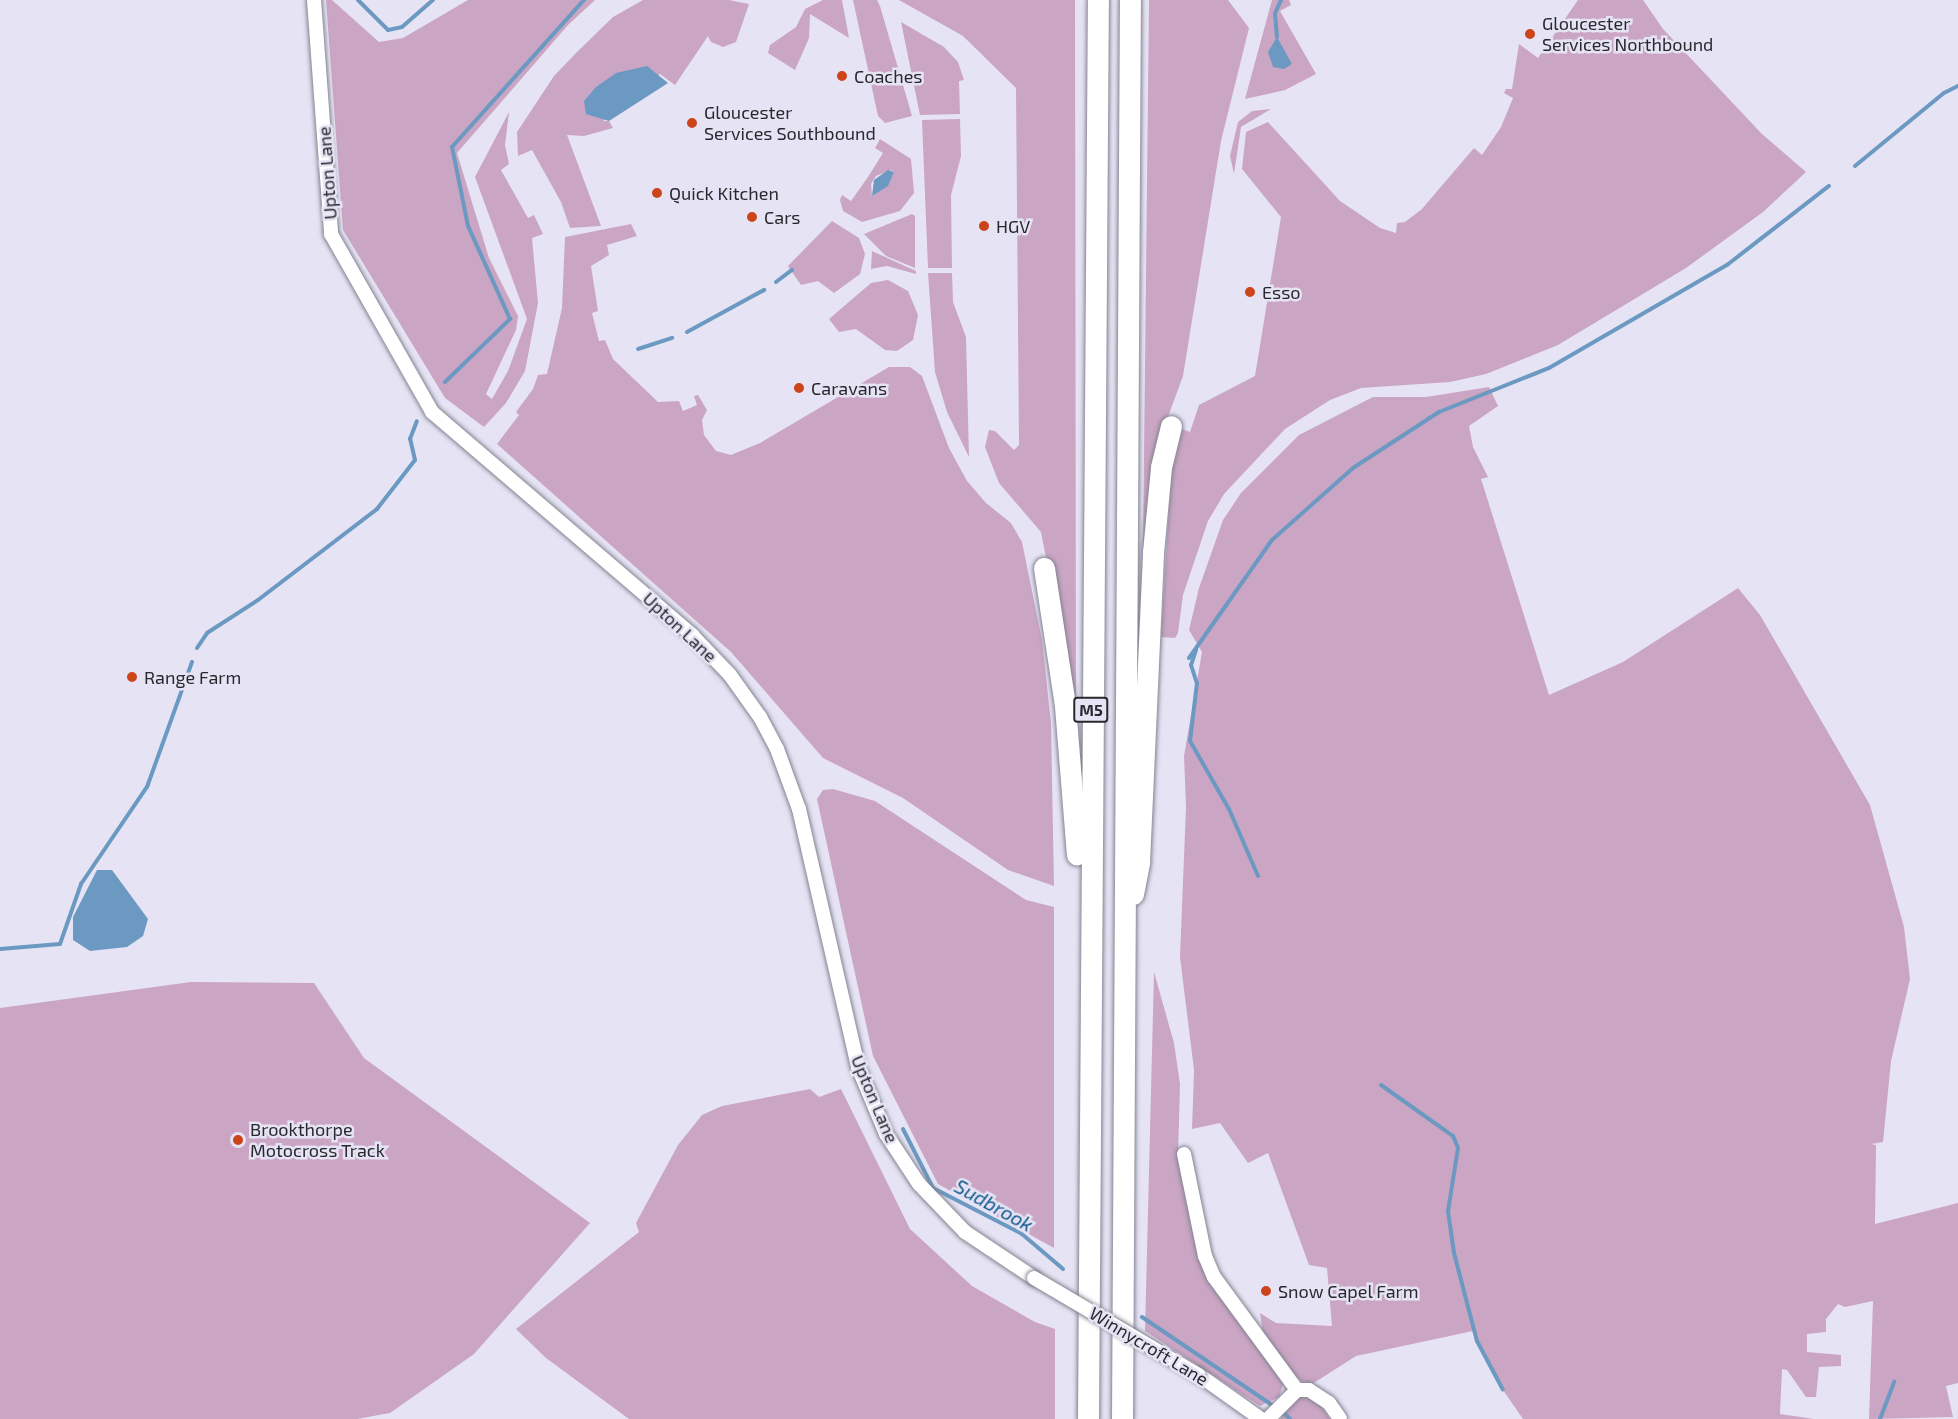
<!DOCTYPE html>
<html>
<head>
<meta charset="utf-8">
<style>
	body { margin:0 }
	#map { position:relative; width:1958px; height:1419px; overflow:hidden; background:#e6e4f4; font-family:"Exo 2",sans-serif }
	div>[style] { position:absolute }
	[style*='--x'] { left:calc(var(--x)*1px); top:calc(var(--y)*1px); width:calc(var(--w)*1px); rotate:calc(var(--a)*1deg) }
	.green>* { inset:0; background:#cba5c4 }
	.water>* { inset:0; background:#6b99c2 }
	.stream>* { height:4px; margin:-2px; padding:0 2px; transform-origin:2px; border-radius:2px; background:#6b99c2 }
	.roads { filter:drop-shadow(0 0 2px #848391) drop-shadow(0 0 2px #848391) }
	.minor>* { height:14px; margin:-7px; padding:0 7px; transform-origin:7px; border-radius:7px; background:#fff }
	.highway>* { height:21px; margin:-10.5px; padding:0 10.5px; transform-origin:10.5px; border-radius:10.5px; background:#fff }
	.bridges { filter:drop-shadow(0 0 2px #848391) drop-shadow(0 0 2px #848391) }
	.minor-bridge>* { height:14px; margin:-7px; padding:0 7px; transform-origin:7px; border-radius:7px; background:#fff }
	.dots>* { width:16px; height:16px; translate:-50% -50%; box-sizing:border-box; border:3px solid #e6e4f4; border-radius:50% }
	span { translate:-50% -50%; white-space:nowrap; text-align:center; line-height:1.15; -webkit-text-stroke:5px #e6e4f4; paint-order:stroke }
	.shield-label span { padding:2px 4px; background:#e6e4f4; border:2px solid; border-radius:4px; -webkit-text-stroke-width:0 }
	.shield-label { font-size:16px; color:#29282e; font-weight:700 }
	.poi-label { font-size:18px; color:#29282e }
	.left { translate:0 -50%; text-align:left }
	.street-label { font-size:18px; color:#29282e }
	.water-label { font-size:20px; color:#125a8f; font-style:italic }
</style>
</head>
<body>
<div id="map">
	<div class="green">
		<i style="clip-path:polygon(326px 0,332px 0,379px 42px,403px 38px,468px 0,595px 0,568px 25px,457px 153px,489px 258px,518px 316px,516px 330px,486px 394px,492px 399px,508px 371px,527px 319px,475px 177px,509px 112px,505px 145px,509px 164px,501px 170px,528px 218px,534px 215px,543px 234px,532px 238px,538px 303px,525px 371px,506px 403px,484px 427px,445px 398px,343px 230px)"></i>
		<i style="clip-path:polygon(643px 0,729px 0,749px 4px,736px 42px,723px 47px,711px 42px,708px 36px,675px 85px,660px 74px,603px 121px,609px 121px,613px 128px,584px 136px,567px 135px,601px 226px,570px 228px,561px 202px,532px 150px,518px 156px,517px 132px,554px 76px,575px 54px,613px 17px)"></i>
		<i style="clip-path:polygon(823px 0,842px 0,849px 38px,810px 14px,809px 38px,795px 70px,768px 53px,770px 45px,796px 27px,805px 9px)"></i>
		<i style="clip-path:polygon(853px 0,877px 0,880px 6px,912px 116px,885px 123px,878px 116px)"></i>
		<i style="clip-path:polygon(899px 0,1075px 0,1076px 711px,1041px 532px,999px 483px,985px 447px,989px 430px,995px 431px,1014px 450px,1019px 445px,1016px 88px,963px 36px)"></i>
		<i style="clip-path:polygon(1149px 0,1228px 0,1249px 28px,1221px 141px,1183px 376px,1166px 422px,1143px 552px)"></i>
		<i style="clip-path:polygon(1272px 0,1289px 0,1291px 5px,1280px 11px,1316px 74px,1285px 90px,1245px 99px)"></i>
		<i style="clip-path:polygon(1578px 0,1643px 0,1663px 29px,1762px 134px,1806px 172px,1763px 212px,1686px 268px,1558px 345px,1486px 374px,1450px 382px,1361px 388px,1330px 400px,1285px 429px,1224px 494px,1208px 521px,1183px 595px,1178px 633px,1175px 638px,1161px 637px,1171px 474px,1182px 429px,1190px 432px,1199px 405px,1255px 376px,1281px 217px,1242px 169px,1246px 132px,1268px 122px,1340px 201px,1380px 228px,1396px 233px,1397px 223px,1405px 222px,1422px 209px,1474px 148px,1482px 155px,1501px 127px,1513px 98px,1504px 93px,1506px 89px,1512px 89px,1519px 44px,1538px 58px)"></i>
		<i style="clip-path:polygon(901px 22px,944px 47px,958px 62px,964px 80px,959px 81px,960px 114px,920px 115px)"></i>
		<i style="clip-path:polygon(1271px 109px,1241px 127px,1234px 174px,1230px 156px,1238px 122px,1252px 111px)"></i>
		<i style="clip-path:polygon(960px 119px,961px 156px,951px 195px,952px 268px,928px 268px,922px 120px)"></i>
		<i style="clip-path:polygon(evenodd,880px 139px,911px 159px,914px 193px,900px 211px,862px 222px,843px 211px,840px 200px,842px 195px,851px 201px,868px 177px,883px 153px,875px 148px,880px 139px,891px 170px,894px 172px,888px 185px,872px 196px,871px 184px,876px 176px,891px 170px)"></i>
		<i style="clip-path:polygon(912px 214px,915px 216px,915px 268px,886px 256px,864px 234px)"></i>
		<i style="clip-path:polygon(832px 221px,859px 238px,865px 254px,860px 274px,834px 293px,818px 281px,801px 285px,788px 266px)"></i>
		<i style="clip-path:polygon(631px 224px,637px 236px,607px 245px,609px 255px,591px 266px,598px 311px,592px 313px,599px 341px,605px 340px,613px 359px,658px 402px,679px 401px,683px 411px,697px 405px,694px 396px,698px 395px,707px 410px,702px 420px,704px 435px,716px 451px,731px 455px,760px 443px,889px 367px,910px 367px,922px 376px,949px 448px,967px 481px,986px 503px,1011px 523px,1022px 542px,1042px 640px,1051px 723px,1054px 886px,1008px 870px,903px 798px,823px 758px,731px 652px,497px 444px,519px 415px,516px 412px,533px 389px,538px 375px,547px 374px,562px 308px,565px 237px)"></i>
		<i style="clip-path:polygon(872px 251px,916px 271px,916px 274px,887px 266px,871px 269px)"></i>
		<i style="clip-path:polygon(928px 273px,952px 273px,953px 302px,966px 337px,969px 457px,947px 412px,935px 372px)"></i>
		<i style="clip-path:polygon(888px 280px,908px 291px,918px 315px,913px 340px,897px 351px,885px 350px,856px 329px,839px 332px,829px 319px,871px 283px)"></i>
		<i style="clip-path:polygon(1489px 387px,1498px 406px,1469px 426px,1473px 447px,1488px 477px,1481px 479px,1483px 485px,1549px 695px,1623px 662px,1738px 588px,1760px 615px,1870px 805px,1904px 927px,1910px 979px,1891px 1061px,1883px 1142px,1871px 1144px,1876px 1145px,1875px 1224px,1958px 1203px,1958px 1383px,1946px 1386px,1953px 1417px,1869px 1419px,1873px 1301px,1845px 1307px,1838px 1304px,1826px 1319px,1826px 1332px,1807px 1334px,1807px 1352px,1841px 1355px,1841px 1366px,1819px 1367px,1816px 1397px,1806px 1397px,1787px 1370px,1782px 1369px,1780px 1414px,1814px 1419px,1523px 1419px,1503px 1390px,1473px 1331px,1356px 1356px,1309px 1386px,1291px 1374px,1263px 1334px,1260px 1313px,1276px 1323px,1332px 1326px,1327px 1268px,1309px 1265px,1268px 1153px,1248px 1163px,1220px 1123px,1192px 1129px,1194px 1070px,1180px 957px,1186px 807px,1184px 756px,1202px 652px,1189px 630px,1199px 588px,1223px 520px,1241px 493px,1299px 435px,1373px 397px,1426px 397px)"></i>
		<i style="clip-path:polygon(833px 789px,875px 801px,1026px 900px,1054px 907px,1054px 1248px,938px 1184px,873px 1056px,817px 799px,823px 790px)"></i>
		<i style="clip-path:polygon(1154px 972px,1174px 1043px,1180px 1084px,1178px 1157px,1200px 1259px,1228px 1308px,1284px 1382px,1279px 1397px,1260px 1406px,1145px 1331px)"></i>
		<i style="clip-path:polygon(191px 982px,314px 983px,364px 1058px,590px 1223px,474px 1354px,390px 1413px,357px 1419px,0 1419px,0 1008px)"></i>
		<i style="clip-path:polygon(810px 1089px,819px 1097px,841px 1089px,910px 1229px,972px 1286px,1035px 1322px,1055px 1329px,1055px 1419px,629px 1419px,546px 1358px,516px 1329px,639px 1232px,636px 1223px,678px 1145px,702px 1115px,722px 1106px)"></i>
		<i style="clip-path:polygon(1298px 1394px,1315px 1397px,1330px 1419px,1281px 1419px,1284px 1408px)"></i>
	</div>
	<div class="water">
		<i style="clip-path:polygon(1277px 37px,1292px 64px,1284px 69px,1273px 67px,1268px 52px)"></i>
		<i style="clip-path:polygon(647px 66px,668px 83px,609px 121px,586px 114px,584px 101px,596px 87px,616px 73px)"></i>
		<i style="clip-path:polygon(888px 170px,894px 172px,888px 186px,872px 196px,874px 180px)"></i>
		<i style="clip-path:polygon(97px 870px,112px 870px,148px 919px,143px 936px,127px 947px,90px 951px,73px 940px,73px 917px)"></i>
	</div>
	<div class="stream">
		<i style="--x:358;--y:0;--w:42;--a:45"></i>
		<i style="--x:388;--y:30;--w:14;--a:-12"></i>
		<i style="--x:402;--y:27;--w:41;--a:-41.1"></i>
		<i style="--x:1277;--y:37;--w:24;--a:-95"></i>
		<i style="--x:1275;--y:13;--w:14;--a:-65"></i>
		<i style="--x:1855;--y:166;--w:115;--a:-39.4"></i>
		<i style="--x:1944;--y:93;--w:16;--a:-27"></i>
		<i style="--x:776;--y:282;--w:20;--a:-37"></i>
		<i style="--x:687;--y:332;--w:88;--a:-28.6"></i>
		<i style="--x:638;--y:349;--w:36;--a:-18"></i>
		<i style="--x:445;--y:382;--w:91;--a:-44.1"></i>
		<i style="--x:510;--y:319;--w:102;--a:-114.3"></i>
		<i style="--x:468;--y:226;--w:81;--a:-101.4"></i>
		<i style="--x:452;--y:147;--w:198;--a:-48.1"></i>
		<i style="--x:197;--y:648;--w:18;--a:-56"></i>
		<i style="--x:207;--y:633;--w:61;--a:-32.9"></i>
		<i style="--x:258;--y:600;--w:150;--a:-37.4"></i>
		<i style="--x:377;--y:509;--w:62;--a:-52.2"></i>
		<i style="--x:415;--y:460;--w:22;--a:-103"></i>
		<i style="--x:410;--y:439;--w:19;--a:-69"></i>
		<i style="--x:1196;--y:650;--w:16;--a:108"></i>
		<i style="--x:1191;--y:665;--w:19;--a:72"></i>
		<i style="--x:1197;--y:683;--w:58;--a:96.9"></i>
		<i style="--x:1190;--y:741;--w:78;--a:60.2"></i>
		<i style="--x:1229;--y:809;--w:73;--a:66.6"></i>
		<i style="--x:1189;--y:658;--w:144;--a:-54.9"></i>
		<i style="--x:1272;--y:540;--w:108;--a:-41.6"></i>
		<i style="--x:1353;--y:468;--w:103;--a:-33.1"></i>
		<i style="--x:1439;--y:412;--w:118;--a:-21.8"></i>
		<i style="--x:1549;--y:368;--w:206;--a:-30.1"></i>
		<i style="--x:1727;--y:265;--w:129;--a:-37.8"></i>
		<i style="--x:0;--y:949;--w:60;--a:-4.8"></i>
		<i style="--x:60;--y:944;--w:64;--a:-70.7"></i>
		<i style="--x:81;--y:884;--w:117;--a:-55.8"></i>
		<i style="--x:147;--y:787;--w:133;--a:-70.2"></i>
		<i style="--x:1381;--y:1085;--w:88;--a:35.3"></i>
		<i style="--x:1453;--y:1136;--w:13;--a:67"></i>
		<i style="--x:1458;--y:1148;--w:64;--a:99"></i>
		<i style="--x:1448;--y:1211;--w:42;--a:81.9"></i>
		<i style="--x:1454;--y:1253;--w:91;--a:75.4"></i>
		<i style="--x:1477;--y:1341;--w:55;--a:62"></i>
		<i style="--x:903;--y:1129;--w:66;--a:63"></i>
		<i style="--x:933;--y:1188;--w:100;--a:27.3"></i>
		<i style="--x:1022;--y:1234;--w:54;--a:40.5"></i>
		<i style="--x:1142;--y:1317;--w:157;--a:34.1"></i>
		<i style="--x:1285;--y:1414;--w:7;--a:45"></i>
		<i style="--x:1880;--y:1419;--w:40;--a:-69"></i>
	</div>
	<div class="roads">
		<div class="minor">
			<i style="--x:314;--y:0;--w:235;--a:85.8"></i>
			<i style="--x:331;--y:234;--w:205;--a:60.4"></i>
			<i style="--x:432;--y:412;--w:343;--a:40.6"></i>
			<i style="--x:692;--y:635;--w:55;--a:46.5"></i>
			<i style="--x:730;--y:675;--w:52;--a:54.5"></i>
			<i style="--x:760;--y:717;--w:36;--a:62"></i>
			<i style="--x:777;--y:749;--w:64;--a:69.9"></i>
			<i style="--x:799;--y:809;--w:265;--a:77.1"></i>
			<i style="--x:858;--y:1067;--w:73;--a:67.3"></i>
			<i style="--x:886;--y:1134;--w:60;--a:56.6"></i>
			<i style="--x:919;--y:1184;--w:66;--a:46.2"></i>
			<i style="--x:965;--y:1232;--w:83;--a:33.7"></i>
			<i style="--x:1184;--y:1154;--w:104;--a:78.4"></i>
			<i style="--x:1205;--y:1256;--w:23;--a:67"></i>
			<i style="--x:1214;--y:1277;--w:140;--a:53.7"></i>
			<i style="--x:1297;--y:1390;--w:12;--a:0"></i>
			<i style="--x:1309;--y:1390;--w:24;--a:33"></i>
			<i style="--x:1329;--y:1403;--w:19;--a:55"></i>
			<i style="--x:1199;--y:1375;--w:76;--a:35.4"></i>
			<i style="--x:1268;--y:1419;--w:41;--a:-45"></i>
		</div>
		<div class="highway">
			<i style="--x:1044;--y:568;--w:140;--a:81.3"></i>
			<i style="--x:1065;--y:706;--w:149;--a:85.4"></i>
			<i style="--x:1133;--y:894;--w:33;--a:-79"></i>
			<i style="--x:1139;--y:862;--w:310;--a:-87.4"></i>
			<i style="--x:1153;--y:552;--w:85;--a:-84.6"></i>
			<i style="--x:1161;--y:467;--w:42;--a:-76.3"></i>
			<i style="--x:1088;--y:1419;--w:1419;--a:-89.6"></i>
			<i style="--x:1122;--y:1419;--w:1419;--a:-89.68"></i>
		</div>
	</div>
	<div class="bridges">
		<div class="minor-bridge">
			<i style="--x:1034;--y:1278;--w:191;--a:30.5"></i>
		</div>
	</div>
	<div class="dots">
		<i style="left:1530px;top:34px;background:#cc4419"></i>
		<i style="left:842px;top:76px;background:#cc4419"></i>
		<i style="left:692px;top:123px;background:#cc4419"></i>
		<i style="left:657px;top:193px;background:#cc4419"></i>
		<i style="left:752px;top:217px;background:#cc4419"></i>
		<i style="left:984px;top:226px;background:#cc4419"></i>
		<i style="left:1250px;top:292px;background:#cc4419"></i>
		<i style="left:799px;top:388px;background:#cc4419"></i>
		<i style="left:132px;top:677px;background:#cc4419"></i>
		<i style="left:238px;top:1140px;background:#cc4419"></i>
		<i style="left:1266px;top:1291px;background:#cc4419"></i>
	</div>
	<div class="shield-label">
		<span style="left:1091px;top:710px">M5</span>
	</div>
	<div class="poi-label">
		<span class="left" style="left:1542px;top:34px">Gloucester<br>Services Northbound</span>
		<span class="left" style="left:854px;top:76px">Coaches</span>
		<span class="left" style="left:704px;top:123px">Gloucester<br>Services Southbound</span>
		<span class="left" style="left:669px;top:193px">Quick Kitchen</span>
		<span class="left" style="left:764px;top:217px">Cars</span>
		<span class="left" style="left:996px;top:226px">HGV</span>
		<span class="left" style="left:1262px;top:292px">Esso</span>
		<span class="left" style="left:811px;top:388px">Caravans</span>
		<span class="left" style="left:144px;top:677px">Range Farm</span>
		<span class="left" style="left:250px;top:1140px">Brookthorpe<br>Motocross Track</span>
		<span class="left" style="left:1278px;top:1291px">Snow Capel Farm</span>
	</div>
	<div class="street-label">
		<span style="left:327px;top:173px;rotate:-94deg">Upton Lane</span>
		<span style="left:680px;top:627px;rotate:43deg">Upton Lane</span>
		<span style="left:875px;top:1099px;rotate:67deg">Upton Lane</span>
		<span style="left:1149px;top:1346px;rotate:31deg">Winnycroft Lane</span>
	</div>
	<div class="water-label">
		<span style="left:994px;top:1205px;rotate:29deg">Sudbrook</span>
	</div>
</div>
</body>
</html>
